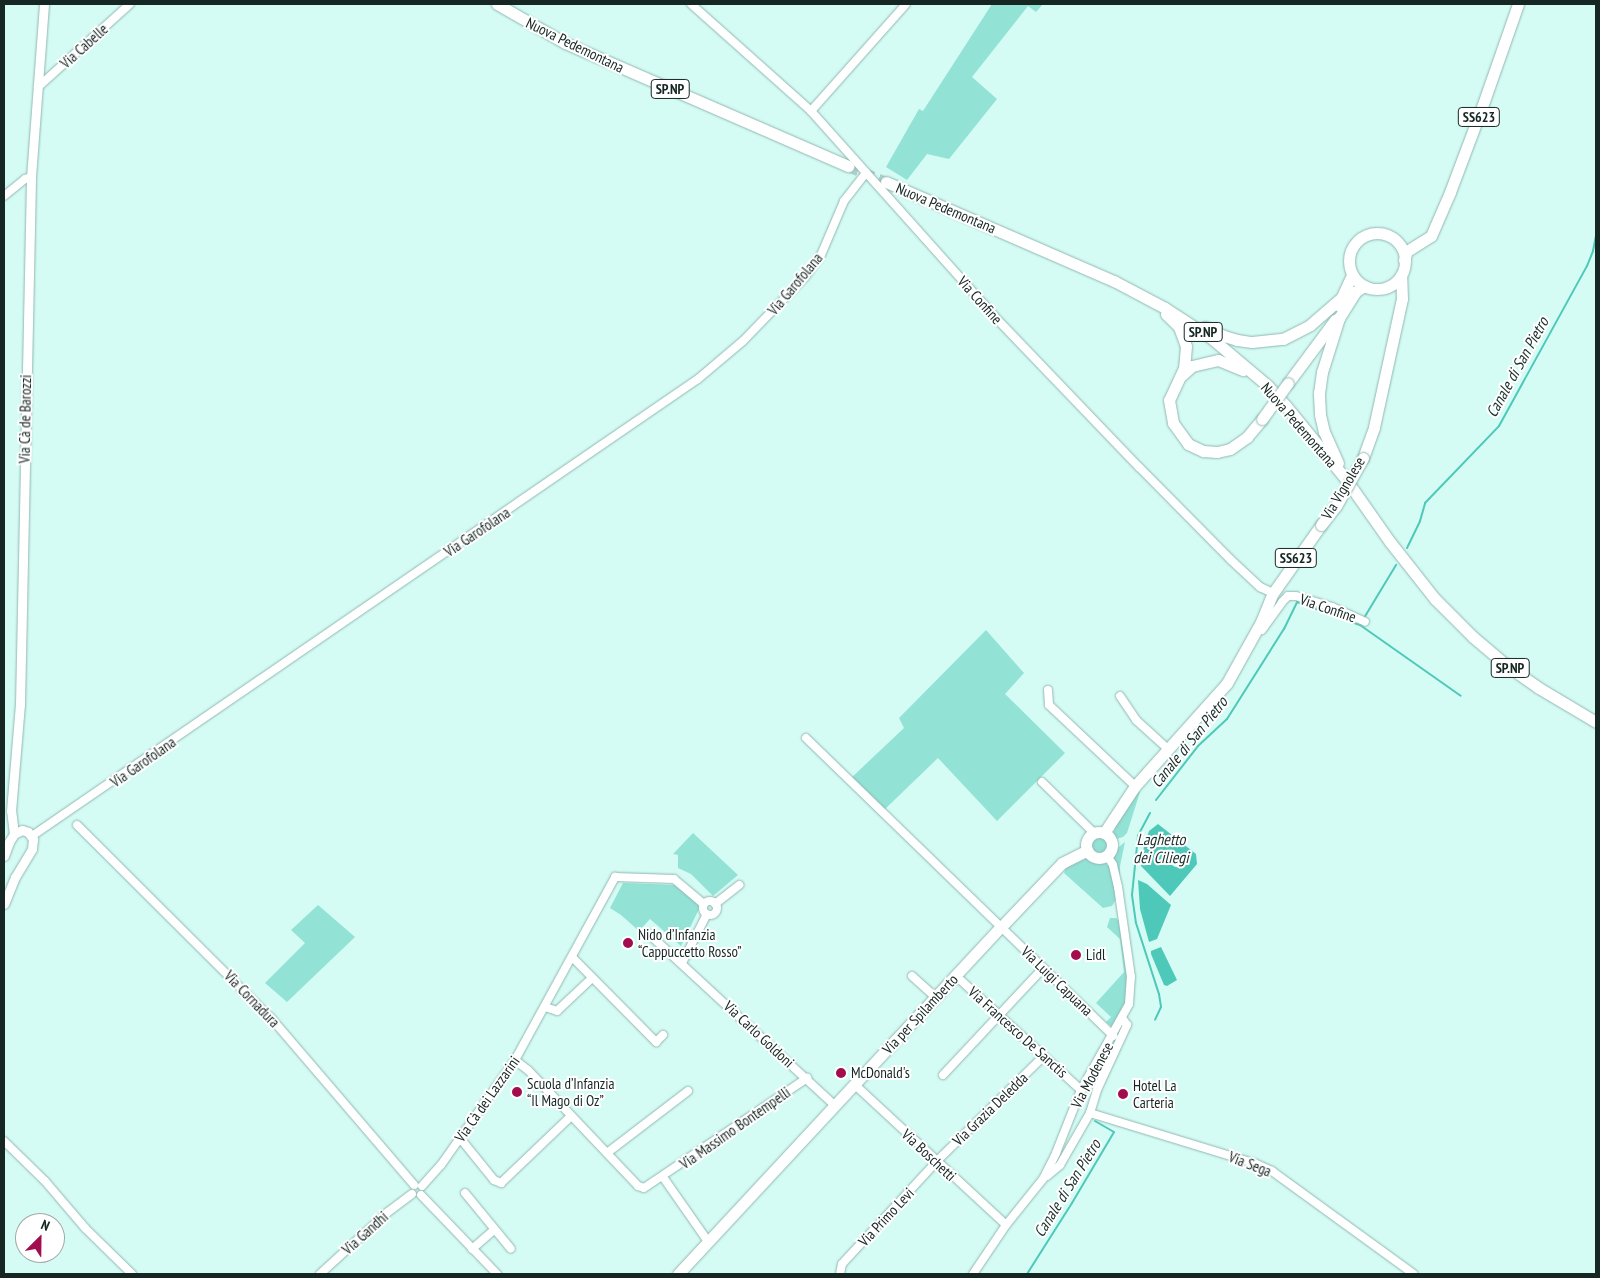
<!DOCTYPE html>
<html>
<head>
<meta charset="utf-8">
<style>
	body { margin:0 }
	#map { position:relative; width:1600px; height:1278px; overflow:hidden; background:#d4fcf5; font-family:"PT Sans Narrow",sans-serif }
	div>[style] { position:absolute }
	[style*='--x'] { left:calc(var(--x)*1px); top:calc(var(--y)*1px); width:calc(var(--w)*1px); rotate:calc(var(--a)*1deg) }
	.green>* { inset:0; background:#92e2d5 }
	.round { border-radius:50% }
	.water>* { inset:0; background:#4ec8b9 }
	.stream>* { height:2px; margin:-1px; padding:0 1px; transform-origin:1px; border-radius:1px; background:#4ec8b9 }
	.primary-tunnel>* { height:11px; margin-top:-5.5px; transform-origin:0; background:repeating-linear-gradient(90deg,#aed1cb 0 11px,transparent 0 16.5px) }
	.roads { filter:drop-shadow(0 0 1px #91b7b1) drop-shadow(0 0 1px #91b7b1) }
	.minor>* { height:8px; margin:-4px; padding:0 4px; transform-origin:4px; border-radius:4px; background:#fff }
	.minor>.ring { margin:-4px; padding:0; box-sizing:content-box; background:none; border:8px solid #fff; border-radius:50% }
	.tertiary>* { height:9px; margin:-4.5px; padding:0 4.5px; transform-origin:4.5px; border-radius:4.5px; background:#fff }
	.primary>* { height:11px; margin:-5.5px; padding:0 5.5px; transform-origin:5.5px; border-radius:5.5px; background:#fff }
	.primary>.ring { margin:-5.5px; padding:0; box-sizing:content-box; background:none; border:11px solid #fff; border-radius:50% }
	.bridges { filter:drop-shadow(0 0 1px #91b7b1) drop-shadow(0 0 1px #91b7b1) }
	.primary-bridge>* { height:11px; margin:-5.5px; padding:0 5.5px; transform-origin:5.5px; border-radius:5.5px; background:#fff }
	.dots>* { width:14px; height:14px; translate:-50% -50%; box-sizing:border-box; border:2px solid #fff; border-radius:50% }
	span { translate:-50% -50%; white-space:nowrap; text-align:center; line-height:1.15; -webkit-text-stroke:4px #fff; paint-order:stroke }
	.shield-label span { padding:1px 4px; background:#fff; border:1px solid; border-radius:4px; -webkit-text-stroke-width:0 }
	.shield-label { font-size:14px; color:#162623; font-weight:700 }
	.street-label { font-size:15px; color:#162623 }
	.poi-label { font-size:15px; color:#162623 }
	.left { translate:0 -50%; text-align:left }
	.water-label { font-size:16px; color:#1a2f2c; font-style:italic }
	.frame { position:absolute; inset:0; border:5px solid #162623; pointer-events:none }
	.north { position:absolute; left:15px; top:1213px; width:50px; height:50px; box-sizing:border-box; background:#fff; border:1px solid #a2a8a7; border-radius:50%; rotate:23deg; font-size:14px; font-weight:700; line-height:20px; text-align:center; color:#162623 }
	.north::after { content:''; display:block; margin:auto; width:18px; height:22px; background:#a20d4e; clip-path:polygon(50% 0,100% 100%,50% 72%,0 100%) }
</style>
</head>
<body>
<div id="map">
	<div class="green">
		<i style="clip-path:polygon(992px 4px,1043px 4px,1036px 12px,1028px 6px,972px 77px,997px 99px,949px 159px,927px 154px,907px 180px,886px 167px,919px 109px,923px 111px)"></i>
		<i style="clip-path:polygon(986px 630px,1024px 673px,1005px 694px,1065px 753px,997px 821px,938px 758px,883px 811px,850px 779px,904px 728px,899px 718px)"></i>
		<i style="clip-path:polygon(1136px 791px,1140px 792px,1127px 833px,1123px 837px,1116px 839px,1113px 835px,1117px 821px)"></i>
		<i style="clip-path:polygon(693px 833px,738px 875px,713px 896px,691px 874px,678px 868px,678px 855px,673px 854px)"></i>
		<i class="round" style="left:1090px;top:835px;width:18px;height:18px"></i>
		<i style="clip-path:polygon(1125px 842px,1120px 866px,1120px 875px,1113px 856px,1114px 851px)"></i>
		<i style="clip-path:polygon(1088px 858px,1102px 861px,1110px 867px,1117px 898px,1112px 906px,1103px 908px,1064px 873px,1066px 867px)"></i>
		<i style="clip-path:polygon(623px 883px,675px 885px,682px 889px,700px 907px,681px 946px,650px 919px,639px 931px,621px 915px,610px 908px)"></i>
		<i style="clip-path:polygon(318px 905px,355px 937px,287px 1002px,265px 983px,305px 943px,291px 930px)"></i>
		<i style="clip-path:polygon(1110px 918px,1116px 918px,1120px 922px,1129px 973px,1127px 1003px,1117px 1024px,1111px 1026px,1106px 1022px,1111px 1017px,1096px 1003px,1124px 972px,1120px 939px,1107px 927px)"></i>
	</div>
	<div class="water">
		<i style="clip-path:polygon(evenodd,1158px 824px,1196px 854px,1197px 864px,1170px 896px,1141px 866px,1144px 846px,1149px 831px,1158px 824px,1179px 856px,1184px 858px,1187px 862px,1175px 867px,1172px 865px,1173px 861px,1179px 856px)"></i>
		<i style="clip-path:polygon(1138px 880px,1147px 884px,1171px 905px,1157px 939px,1149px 942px,1140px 909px)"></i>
		<i style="clip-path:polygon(1161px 947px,1177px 980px,1167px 986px,1164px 985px,1151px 954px,1151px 951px)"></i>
	</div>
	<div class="stream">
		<i style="--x:1407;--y:548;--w:30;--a:-64"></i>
		<i style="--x:1420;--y:521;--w:19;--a:-74"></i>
		<i style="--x:1425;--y:503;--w:107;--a:-46.1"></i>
		<i style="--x:1499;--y:426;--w:183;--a:-61.2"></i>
		<i style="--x:1587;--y:266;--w:16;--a:-68"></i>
		<i style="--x:1593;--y:251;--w:16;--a:-79"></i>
		<i style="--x:1364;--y:618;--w:62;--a:-58.9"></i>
		<i style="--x:1360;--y:625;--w:123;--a:35.1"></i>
		<i style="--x:1156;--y:800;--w:68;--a:-52.1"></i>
		<i style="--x:1198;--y:746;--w:40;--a:-43"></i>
		<i style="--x:1227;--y:719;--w:107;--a:-57.7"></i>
		<i style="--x:1284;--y:629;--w:30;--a:-64"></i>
		<i style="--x:1297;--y:602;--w:67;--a:20.1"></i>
		<i style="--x:1360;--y:625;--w:3;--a:-45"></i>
		<i style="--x:1150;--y:813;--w:26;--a:118"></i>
		<i style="--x:1138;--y:836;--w:59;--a:95.8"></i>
		<i style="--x:1132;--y:895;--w:28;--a:82"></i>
		<i style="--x:1136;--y:923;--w:75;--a:72.1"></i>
		<i style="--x:1159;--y:994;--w:13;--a:81"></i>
		<i style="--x:1161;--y:1007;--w:14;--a:115"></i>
		<i style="--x:1027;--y:1274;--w:84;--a:-57.6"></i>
		<i style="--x:1072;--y:1203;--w:82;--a:-59.4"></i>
		<i style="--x:1114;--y:1132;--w:22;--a:-150"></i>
	</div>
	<div class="primary-tunnel">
		<i style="--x:848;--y:166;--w:41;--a:22.8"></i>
	</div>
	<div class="roads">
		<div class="minor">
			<i style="--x:691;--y:4;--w:161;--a:41.7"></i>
			<i style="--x:811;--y:111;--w:275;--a:48.2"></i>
			<i style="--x:994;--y:316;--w:209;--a:46.2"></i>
			<i style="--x:1139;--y:467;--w:131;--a:45.3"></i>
			<i style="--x:1231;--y:560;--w:40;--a:43"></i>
			<i style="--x:1260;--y:587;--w:14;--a:25"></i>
			<i style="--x:38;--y:87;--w:124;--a:-42.1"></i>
			<i style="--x:811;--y:111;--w:143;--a:-48.4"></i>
			<i style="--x:4;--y:196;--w:27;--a:-39"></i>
			<i style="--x:25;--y:179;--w:6;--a:-18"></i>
			<i style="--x:1262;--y:630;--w:34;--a:-54"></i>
			<i style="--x:1282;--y:602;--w:8;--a:-45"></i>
			<i style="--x:1288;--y:596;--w:8;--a:0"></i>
			<i style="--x:1296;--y:596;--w:38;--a:17"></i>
			<i style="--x:1332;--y:607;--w:36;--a:24"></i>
			<i style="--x:1048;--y:690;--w:15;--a:86"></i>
			<i style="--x:1049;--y:705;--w:118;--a:43.3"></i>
			<i style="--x:1120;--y:696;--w:29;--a:56"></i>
			<i style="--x:1136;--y:720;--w:43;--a:42.2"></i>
			<i style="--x:806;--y:738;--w:428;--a:44.1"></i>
			<i style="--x:1042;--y:782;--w:73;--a:44.4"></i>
			<i style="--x:77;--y:825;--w:274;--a:44.9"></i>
			<i style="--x:271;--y:1018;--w:220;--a:49.4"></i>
			<i style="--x:32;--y:836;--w:808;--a:-34.46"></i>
			<i style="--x:698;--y:379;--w:59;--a:-40.2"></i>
			<i style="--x:743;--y:341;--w:89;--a:-45.9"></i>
			<i style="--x:805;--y:277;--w:27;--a:-54"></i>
			<i style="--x:821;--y:255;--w:59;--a:-66.9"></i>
			<i style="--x:844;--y:201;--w:36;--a:-52"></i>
			<i class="ring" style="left:703px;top:901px;width:6px;height:6px"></i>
			<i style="--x:715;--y:904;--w:31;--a:-38"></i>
			<i style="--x:649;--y:934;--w:252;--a:42.7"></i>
			<i style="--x:572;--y:957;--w:120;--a:45.3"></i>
			<i style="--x:656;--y:1042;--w:10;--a:-45"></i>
			<i style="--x:682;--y:963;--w:55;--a:-63"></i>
			<i style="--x:955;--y:975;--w:171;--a:42.4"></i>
			<i style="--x:912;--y:976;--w:31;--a:42"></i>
			<i style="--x:545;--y:1007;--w:13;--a:18"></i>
			<i style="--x:557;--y:1011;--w:48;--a:-43.3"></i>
			<i style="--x:515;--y:1060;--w:16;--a:38"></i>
			<i style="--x:528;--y:1070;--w:160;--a:46.5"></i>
			<i style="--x:638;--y:1186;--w:6;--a:18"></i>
			<i style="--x:644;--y:1188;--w:197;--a:-34"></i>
			<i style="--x:943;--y:1075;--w:146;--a:-46.9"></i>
			<i style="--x:854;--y:1084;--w:207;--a:42.8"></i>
			<i style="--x:1090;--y:1113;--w:171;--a:17"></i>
			<i style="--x:1254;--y:1163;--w:20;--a:24"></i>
			<i style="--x:1272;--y:1171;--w:175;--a:36"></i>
			<i style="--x:460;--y:1138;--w:54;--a:51"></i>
			<i style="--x:494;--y:1180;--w:8;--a:23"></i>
			<i style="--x:501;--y:1183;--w:97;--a:-43.7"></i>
			<i style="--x:4;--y:1141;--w:57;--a:44.3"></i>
			<i style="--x:45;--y:1181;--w:62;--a:49.6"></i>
			<i style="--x:85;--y:1228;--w:66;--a:44.4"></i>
			<i style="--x:607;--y:1153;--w:102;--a:-37.4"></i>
			<i style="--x:1047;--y:1176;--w:17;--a:-40"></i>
			<i style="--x:1060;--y:1165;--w:60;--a:-60"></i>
			<i style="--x:1090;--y:1113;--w:24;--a:-73"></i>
			<i style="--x:1097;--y:1090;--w:72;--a:-65.2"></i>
			<i style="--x:1127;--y:1025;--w:7;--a:-124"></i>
			<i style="--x:663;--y:1177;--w:80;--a:55.1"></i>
			<i style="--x:422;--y:1186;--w:28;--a:-48"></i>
			<i style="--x:441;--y:1165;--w:128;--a:-54.8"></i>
			<i style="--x:515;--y:1060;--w:209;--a:-61.3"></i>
			<i style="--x:615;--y:877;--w:59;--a:1.9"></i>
			<i style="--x:674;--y:879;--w:39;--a:40"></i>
			<i style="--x:465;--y:1193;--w:72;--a:50.6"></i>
			<i style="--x:421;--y:1195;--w:110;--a:46.1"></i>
			<i style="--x:472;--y:1249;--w:29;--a:-41"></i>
			<i style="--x:320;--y:1274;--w:92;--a:-42.4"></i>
			<i style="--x:388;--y:1212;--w:30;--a:-37"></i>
			<i style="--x:840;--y:1274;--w:10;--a:-79"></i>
			<i style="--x:842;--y:1264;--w:139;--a:-47.3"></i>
			<i style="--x:936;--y:1162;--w:151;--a:-44.5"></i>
			<i style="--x:973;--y:1274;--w:59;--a:-56"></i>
			<i style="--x:1006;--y:1225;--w:59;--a:-51.2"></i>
			<i style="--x:1043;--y:1179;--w:29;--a:-63"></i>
			<i style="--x:1056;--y:1153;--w:68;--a:-68.4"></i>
			<i style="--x:1081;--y:1090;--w:98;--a:-60.8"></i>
			<i style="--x:1129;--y:1004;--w:27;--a:-86"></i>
			<i style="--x:1131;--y:977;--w:91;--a:-98.2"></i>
			<i style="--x:1118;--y:887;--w:23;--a:-103"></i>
			<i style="--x:1113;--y:865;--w:12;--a:-121"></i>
		</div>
		<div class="tertiary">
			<i style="--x:14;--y:834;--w:23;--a:-97"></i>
			<i style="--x:11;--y:811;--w:107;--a:-85.2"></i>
			<i style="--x:20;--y:704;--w:527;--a:-88.8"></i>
			<i style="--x:31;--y:177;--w:173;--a:-85.7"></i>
			<i style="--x:4;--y:856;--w:15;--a:-70"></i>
			<i style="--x:9;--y:842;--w:9;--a:-58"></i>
			<i style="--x:14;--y:834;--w:9;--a:-27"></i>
			<i style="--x:22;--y:830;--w:6;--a:18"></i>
			<i style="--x:28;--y:832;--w:9;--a:54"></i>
			<i style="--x:33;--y:839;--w:10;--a:96"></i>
			<i style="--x:32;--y:849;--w:33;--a:121"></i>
			<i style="--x:15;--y:877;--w:29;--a:112"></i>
		</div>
		<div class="primary">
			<i style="--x:497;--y:4;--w:78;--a:29.8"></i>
			<i style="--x:565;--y:43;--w:309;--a:23.5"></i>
			<i style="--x:886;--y:182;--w:249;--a:23.5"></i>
			<i style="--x:1114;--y:281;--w:58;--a:27.9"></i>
			<i style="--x:1165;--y:308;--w:54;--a:32.8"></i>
			<i style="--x:1210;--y:337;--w:76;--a:40.2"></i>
			<i style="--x:1268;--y:386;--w:27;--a:48"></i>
			<i style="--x:1286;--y:406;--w:93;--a:50.7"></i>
			<i style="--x:1345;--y:478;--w:78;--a:54.9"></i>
			<i style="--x:1390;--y:542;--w:73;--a:51.7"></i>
			<i style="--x:1435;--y:599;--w:54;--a:45"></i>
			<i style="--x:1473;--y:637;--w:43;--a:40.3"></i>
			<i style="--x:1506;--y:665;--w:40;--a:34.9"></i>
			<i style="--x:1539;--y:688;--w:66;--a:30.8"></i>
			<i class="ring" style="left:1349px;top:233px;width:45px;height:45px"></i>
			<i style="--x:1404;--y:260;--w:9;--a:-72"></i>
			<i style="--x:1407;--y:251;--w:28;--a:-32"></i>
			<i style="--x:1431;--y:236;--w:48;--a:-66.6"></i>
			<i style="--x:1450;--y:192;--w:91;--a:-69.4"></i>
			<i style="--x:1482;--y:107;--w:109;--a:-70.7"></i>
			<i style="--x:1338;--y:305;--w:33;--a:-65"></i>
			<i style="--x:1166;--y:314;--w:18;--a:45"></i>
			<i style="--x:1179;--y:327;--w:20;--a:70"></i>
			<i style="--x:1186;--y:346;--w:22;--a:95"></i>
			<i style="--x:1184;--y:368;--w:35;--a:115"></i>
			<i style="--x:1169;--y:400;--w:23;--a:80"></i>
			<i style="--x:1173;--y:423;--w:26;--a:54"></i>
			<i style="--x:1188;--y:444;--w:17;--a:25"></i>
			<i style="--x:1203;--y:451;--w:14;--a:4"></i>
			<i style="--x:1217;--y:452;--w:13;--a:-13"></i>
			<i style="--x:1230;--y:449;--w:21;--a:-35"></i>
			<i style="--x:1247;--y:437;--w:23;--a:-50"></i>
			<i style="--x:1205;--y:327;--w:21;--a:25"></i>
			<i style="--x:1224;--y:336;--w:14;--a:17"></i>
			<i style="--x:1237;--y:340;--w:15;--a:8"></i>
			<i style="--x:1252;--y:342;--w:31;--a:-6"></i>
			<i style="--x:1283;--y:339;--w:30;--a:-27"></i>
			<i style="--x:1310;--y:325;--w:41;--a:-41.1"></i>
			<i style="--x:1181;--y:376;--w:15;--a:-42"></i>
			<i style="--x:1192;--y:366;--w:27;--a:-13"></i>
			<i style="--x:1218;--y:360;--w:27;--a:22"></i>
			<i style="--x:1288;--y:383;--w:79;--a:-53.3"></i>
			<i style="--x:1363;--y:458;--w:33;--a:-70"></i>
			<i style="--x:1374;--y:427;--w:131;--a:-77.7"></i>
			<i style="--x:1402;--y:299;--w:24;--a:-92"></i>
			<i style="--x:1338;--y:463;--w:34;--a:-114"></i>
			<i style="--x:1324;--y:432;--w:18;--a:-103"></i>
			<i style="--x:1320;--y:414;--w:21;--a:-93"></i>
			<i style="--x:1319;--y:393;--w:21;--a:-82"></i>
			<i style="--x:1322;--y:372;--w:57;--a:-72.5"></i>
			<i style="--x:1339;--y:318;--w:31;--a:-58"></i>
			<i style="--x:1355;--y:292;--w:11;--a:-34"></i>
			<i class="ring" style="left:1086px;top:832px;width:15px;height:15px"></i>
			<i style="--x:1104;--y:833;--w:56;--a:-56.6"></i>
			<i style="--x:1135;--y:786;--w:138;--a:-48.2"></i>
			<i style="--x:1227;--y:683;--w:70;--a:-60.9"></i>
			<i style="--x:1261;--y:622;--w:31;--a:-68"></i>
			<i style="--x:1273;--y:593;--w:83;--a:-54.8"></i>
			<i style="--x:678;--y:1274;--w:474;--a:-47.1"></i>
			<i style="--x:1001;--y:927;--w:88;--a:-46.4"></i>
			<i style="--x:1062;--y:863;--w:28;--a:-27"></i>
		</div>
	</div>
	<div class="bridges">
		<div class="primary-bridge">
			<i style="--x:1262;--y:419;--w:44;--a:-54.2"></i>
			<i style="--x:1321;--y:525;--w:24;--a:-52"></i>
			<i style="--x:1336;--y:506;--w:55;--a:-60.6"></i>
		</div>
	</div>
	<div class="dots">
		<i style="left:628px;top:943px;background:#a20d4e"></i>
		<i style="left:1076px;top:955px;background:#a20d4e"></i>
		<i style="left:841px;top:1073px;background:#a20d4e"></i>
		<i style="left:517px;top:1092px;background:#a20d4e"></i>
		<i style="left:1123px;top:1094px;background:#a20d4e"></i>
	</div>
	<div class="shield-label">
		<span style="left:670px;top:89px">SP.NP</span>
		<span style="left:1479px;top:117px">SS623</span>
		<span style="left:1203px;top:332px">SP.NP</span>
		<span style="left:1296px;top:558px">SS623</span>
		<span style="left:1510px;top:668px">SP.NP</span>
	</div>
	<div class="street-label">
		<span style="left:575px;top:45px;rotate:26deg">Nuova Pedemontana</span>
		<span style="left:84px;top:46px;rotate:-42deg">Via Cabelle</span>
		<span style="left:946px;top:208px;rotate:23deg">Nuova Pedemontana</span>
		<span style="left:795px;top:284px;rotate:-50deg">Via Garofolana</span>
		<span style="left:980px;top:300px;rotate:48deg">Via Confine</span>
		<span style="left:25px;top:419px;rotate:-89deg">Via Cà de Barozzi</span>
		<span style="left:1299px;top:425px;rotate:49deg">Nuova Pedemontana</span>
		<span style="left:1343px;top:488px;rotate:-59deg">Via Vignolese</span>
		<span style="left:477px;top:532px;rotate:-34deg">Via Garofolana</span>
		<span style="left:1328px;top:608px;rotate:19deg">Via Confine</span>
		<span style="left:143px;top:762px;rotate:-35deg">Via Garofolana</span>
		<span style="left:1057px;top:981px;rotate:44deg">Via Luigi Capuana</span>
		<span style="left:252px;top:999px;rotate:46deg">Via Cornadura</span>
		<span style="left:920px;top:1014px;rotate:-47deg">Via per Spilamberto</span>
		<span style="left:1018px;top:1032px;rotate:42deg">Via Francesco De Sanctis</span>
		<span style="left:759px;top:1034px;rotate:43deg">Via Carlo Goldoni</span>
		<span style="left:1092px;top:1075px;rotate:-62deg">Via Modenese</span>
		<span style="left:487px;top:1099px;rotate:-55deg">Via Cà dei Lazzarini</span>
		<span style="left:990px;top:1109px;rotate:-44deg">Via Grazia Deledda</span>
		<span style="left:735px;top:1128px;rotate:-35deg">Via Massimo Bontempelli</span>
		<span style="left:929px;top:1155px;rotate:43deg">Via Boschetti</span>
		<span style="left:1250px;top:1164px;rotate:21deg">Via Sega</span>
		<span style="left:886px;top:1217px;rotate:-47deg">Via Primo Levi</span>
		<span style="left:365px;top:1233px;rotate:-42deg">Via Gandhi</span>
	</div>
	<div class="poi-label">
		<span class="left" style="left:638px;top:943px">Nido d’Infanzia<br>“Cappuccetto Rosso”</span>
		<span class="left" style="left:1086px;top:955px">Lidl</span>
		<span class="left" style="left:851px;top:1073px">McDonald's</span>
		<span class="left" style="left:527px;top:1092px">Scuola d’Infanzia<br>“Il Mago di Oz”</span>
		<span class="left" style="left:1133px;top:1094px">Hotel La<br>Carteria</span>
	</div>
	<div class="water-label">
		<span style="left:1517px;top:367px;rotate:-61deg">Canale di San Pietro</span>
		<span style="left:1189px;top:742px;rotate:-51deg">Canale di San Pietro</span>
		<span style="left:1161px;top:848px">Laghetto<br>dei Ciliegi</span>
		<span style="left:1067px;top:1188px;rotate:-58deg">Canale di San Pietro</span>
	</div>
	<div class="frame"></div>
	<div class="north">N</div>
</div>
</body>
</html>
